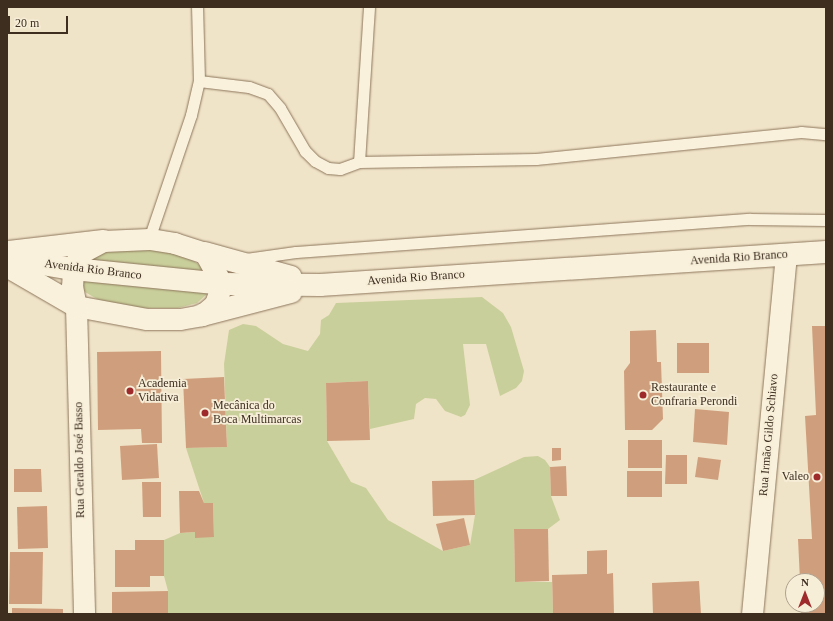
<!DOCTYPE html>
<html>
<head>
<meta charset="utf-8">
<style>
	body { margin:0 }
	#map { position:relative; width:833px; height:621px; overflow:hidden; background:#f0e4c8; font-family:Georgia,serif }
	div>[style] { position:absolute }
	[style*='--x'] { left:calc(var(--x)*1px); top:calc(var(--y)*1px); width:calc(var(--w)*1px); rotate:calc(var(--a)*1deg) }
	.green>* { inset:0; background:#c9cf9b }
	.building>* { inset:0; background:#cf9f7d }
	.roads { filter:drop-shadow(0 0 1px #8d765c) drop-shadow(0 0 1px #8d765c) }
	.lane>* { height:11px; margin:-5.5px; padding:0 5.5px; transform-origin:5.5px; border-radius:5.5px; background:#faf1dc }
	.street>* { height:21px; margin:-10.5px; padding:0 10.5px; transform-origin:10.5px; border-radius:10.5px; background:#faf1dc }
	.secondary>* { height:22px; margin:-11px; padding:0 11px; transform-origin:11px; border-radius:11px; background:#faf1dc }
	.dots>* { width:11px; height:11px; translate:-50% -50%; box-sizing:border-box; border:2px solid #f7eed8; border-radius:50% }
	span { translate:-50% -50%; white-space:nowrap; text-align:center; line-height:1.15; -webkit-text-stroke:3.5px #f7eed8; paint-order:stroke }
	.street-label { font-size:12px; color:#3d2e20 }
	.poi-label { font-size:12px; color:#3d2e20 }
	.left { translate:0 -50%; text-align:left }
	.right { translate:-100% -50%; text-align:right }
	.frame { position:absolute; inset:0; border:8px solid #3d2e20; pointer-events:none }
	.north { position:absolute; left:785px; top:573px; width:40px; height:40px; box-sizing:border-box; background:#f7eed8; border:1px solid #ada18e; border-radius:50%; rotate:0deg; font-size:11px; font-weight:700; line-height:16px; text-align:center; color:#3d2e20 }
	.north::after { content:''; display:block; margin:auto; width:14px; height:18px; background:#9e2a2b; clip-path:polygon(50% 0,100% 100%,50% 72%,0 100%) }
	.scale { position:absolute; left:8px; top:16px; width:60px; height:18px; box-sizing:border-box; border:2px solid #3d2e20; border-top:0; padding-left:5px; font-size:12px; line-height:14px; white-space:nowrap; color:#3d2e20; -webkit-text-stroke:3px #f7eed8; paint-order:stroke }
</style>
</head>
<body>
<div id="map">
	<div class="green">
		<i style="clip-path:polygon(146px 247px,183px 254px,213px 274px,81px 261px,111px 249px)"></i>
		<i style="clip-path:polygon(76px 280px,210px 291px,197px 303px,178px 308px,131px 308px,112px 305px,97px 299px,85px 292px)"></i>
		<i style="clip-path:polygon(482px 297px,503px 313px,511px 327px,524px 371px,522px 381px,516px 388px,500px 396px,486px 344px,463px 344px,470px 405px,465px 415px,461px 417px,445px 411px,436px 399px,425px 398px,416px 404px,414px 419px,370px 429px,368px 381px,326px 383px,327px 441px,351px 482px,366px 488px,388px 520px,443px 551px,470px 545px,475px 515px,474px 480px,524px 457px,538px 456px,545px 460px,550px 467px,551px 496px,560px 520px,548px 529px,514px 529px,515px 582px,552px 582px,553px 614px,168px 614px,168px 591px,164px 576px,164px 540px,180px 533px,195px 532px,196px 537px,214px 537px,213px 503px,204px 503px,186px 448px,227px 447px,224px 364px,229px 330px,243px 324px,256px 326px,283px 344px,308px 351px,320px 334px,321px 320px,329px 315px,336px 303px)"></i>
	</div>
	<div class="building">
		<i style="clip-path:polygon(812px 326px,826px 326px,826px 614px,801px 614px,801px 605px,817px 605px,817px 581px,800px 581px,798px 539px,812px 539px,805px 416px,816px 415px)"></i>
		<i style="clip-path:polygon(656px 330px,657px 362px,661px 362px,663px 419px,652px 430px,625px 430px,624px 371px,630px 363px,630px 331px)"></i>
		<i style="clip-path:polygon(677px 343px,709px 343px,709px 373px,677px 373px)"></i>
		<i style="clip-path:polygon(161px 351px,162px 443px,142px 443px,141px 429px,98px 430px,97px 352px)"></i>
		<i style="clip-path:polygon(224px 377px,227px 447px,186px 448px,183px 379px)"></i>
		<i style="clip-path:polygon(368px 381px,370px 440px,327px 441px,326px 383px)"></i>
		<i style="clip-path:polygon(695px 409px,729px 412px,727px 445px,693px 442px)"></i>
		<i style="clip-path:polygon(628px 440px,662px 440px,662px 468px,628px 468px)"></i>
		<i style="clip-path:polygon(157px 444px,159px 478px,122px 480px,120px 446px)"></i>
		<i style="clip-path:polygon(552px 448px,561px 448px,561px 460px,552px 461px)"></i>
		<i style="clip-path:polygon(666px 455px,687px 455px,687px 484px,665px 484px)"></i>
		<i style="clip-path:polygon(698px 457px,721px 460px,718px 480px,695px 477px)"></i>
		<i style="clip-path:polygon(566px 466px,567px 496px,551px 496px,550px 467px)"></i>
		<i style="clip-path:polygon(14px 469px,41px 469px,42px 492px,14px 492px)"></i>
		<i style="clip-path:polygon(627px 471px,662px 471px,662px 497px,627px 497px)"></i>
		<i style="clip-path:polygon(474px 480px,475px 515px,433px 516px,432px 481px)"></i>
		<i style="clip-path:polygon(142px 482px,161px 482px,161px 517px,143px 517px)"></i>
		<i style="clip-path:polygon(179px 491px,199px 491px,204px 503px,213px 503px,214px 537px,195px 538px,195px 532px,180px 533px)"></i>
		<i style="clip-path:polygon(47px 506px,48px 548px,18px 549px,17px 507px)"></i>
		<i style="clip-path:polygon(464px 518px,470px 545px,443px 551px,436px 524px)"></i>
		<i style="clip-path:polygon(514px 529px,548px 529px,549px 581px,515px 582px)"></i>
		<i style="clip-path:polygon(135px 540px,164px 540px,164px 576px,150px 576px,150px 587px,115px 587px,115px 550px,135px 550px)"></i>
		<i style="clip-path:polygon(607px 550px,607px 574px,613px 573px,614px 614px,553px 614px,552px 575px,587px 574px,587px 551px)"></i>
		<i style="clip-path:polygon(10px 552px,43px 552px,42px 604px,9px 604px)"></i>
		<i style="clip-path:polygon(699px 581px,701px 614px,653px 614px,652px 583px)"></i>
		<i style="clip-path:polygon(168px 591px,168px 614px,112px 614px,112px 592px)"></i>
		<i style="clip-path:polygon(12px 608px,63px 609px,63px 614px,12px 614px)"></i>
	</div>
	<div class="roads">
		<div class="lane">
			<i style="--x:199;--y:81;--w:50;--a:6.8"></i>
			<i style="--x:249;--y:87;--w:20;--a:20"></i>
			<i style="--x:268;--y:94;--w:18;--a:49"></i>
			<i style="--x:280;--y:108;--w:50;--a:59.8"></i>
			<i style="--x:305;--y:151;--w:14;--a:45"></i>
			<i style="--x:315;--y:161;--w:15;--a:28"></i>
			<i style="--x:328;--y:168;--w:12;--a:5"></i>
			<i style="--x:340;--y:169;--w:20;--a:-20"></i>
			<i style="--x:359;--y:162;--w:177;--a:-1"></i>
			<i style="--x:536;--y:159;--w:266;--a:-5.8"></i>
			<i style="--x:801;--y:132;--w:25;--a:5"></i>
			<i style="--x:359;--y:162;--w:155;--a:-86.3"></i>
			<i style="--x:149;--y:239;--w:131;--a:-71.3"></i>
			<i style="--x:191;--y:115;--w:35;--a:-77"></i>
			<i style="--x:199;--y:81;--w:74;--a:-91.5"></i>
			<i style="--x:246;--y:259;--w:50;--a:-8"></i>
			<i style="--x:296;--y:252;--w:455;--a:-4.2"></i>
			<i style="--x:750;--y:219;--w:76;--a:0.8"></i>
		</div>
		<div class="street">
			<i style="--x:76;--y:306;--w:71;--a:10.5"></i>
			<i style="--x:146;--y:319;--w:34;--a:0"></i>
			<i style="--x:180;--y:319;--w:22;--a:-10"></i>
			<i style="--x:202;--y:315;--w:17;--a:-40"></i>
			<i style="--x:215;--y:304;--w:21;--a:-71"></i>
			<i style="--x:222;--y:284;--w:35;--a:-119"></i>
			<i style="--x:205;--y:253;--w:32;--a:-162"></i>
			<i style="--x:175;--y:243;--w:26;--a:-171"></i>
			<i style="--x:149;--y:239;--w:46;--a:177.5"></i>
			<i style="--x:103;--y:241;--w:26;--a:152"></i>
			<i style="--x:80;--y:253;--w:17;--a:114"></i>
			<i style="--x:73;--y:269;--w:17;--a:93"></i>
			<i style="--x:72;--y:286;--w:20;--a:79"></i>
			<i style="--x:76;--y:306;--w:308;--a:88.5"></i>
			<i style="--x:752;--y:614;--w:361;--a:-84.6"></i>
		</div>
		<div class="secondary">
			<i style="--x:9;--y:252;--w:95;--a:-6.7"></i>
			<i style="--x:205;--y:253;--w:89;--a:15.6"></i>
			<i style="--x:7;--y:258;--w:67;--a:9.5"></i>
			<i style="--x:73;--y:269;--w:150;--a:5.7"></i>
			<i style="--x:222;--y:284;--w:98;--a:0.6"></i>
			<i style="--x:320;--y:285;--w:507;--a:-3.73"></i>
			<i style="--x:7;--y:266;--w:80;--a:30.1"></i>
			<i style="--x:202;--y:315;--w:92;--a:-14.5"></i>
		</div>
	</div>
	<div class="dots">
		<i style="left:130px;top:391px;background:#9e2a2b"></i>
		<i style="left:643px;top:395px;background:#9e2a2b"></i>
		<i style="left:205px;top:413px;background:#9e2a2b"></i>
		<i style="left:817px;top:477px;background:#9e2a2b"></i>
	</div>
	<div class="street-label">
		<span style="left:739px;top:258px;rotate:-4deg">Avenida Rio Branco</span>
		<span style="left:93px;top:270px;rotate:7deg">Avenida Rio Branco</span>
		<span style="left:416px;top:278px;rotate:-4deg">Avenida Rio Branco</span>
		<span style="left:769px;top:435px;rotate:-85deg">Rua Irmão Gildo Schiavo</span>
		<span style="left:80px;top:460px;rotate:-91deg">Rua Geraldo José Basso</span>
	</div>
	<div class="poi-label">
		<span class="left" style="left:138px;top:391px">Academia<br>Vidativa</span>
		<span class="left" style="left:651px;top:395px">Restaurante e<br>Confraria Perondi</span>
		<span class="left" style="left:213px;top:413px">Mecânica do<br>Boca Multimarcas</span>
		<span class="right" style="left:809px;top:477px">Valeo</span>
	</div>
	<div class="frame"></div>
	<div class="north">N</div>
	<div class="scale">20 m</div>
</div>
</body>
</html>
